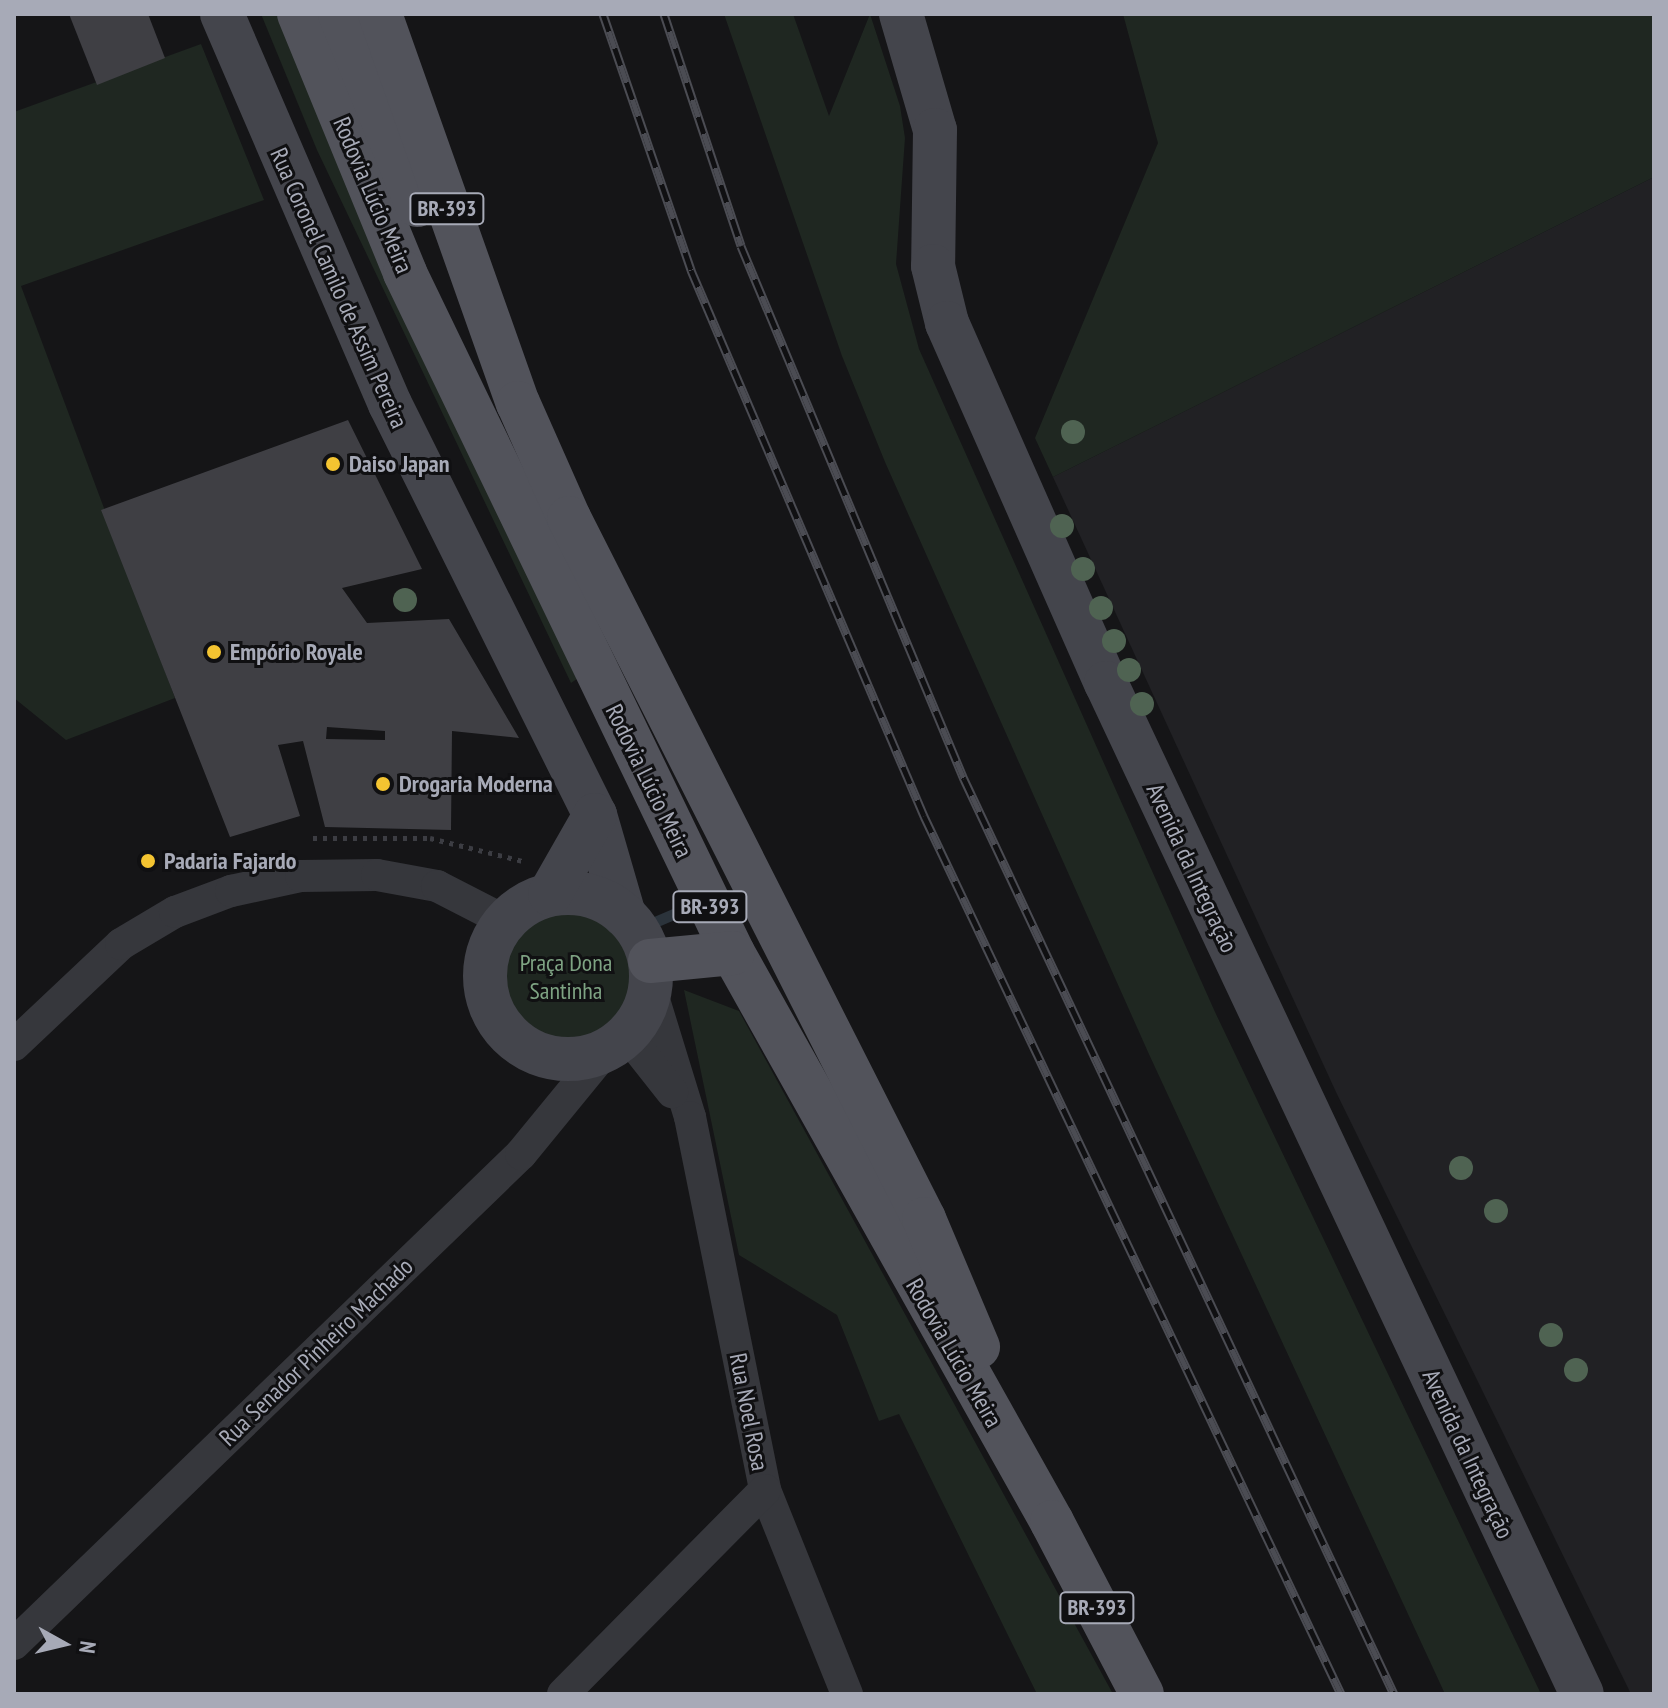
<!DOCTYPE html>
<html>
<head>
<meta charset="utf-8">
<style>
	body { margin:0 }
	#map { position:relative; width:1668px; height:1708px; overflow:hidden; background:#151517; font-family:"PT Sans Narrow",sans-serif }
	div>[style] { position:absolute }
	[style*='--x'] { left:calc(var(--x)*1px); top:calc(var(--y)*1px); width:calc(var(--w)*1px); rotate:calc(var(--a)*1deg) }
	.built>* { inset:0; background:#212124 }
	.green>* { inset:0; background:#1f2721 }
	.round { border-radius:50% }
	.stream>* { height:11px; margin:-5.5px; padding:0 5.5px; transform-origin:5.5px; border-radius:5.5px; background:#2b333b }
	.building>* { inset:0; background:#3f3f44 }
	.path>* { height:5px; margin-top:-2.5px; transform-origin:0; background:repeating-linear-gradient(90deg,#3c3d43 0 4px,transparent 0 10px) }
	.street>* { height:32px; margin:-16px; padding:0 16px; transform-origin:16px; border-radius:16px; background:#36373c }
	.secondary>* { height:44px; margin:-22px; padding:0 22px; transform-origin:22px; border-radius:22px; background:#44454c }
	.secondary>.ring { margin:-22px; padding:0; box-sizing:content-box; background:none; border:44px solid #44454c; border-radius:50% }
	.primary>* { height:44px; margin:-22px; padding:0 22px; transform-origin:22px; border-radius:22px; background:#52535b }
	.rail>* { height:9px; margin-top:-4.5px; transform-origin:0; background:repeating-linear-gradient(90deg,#101012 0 18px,#4b4c53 0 36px); box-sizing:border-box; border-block:2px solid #4b4c53 }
	.trees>* { width:24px; height:24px; margin:-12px; border-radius:50%; background:#4f6352 }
	.dots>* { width:22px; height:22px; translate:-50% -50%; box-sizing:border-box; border:4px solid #101012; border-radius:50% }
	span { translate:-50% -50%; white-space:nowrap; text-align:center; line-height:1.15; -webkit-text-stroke:6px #101012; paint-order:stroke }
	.shield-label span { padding:2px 6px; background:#101012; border:2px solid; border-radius:6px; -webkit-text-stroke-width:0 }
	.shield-label { font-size:22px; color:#a7aab7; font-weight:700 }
	.street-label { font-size:24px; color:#a7aab7 }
	.poi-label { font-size:24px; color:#a7aab7; font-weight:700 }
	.left { translate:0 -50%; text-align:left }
	.park-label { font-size:24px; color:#7ea383 }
	.frame { position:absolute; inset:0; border:16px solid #a7aab7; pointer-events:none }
	.north { position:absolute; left:24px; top:1604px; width:80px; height:80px; -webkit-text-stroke:6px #101012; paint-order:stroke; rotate:98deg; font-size:22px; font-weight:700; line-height:32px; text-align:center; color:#a7aab7 }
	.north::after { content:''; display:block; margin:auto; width:28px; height:36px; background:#a7aab7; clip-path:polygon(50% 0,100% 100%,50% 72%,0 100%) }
</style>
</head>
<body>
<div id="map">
	<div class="built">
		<i style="clip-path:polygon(1654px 177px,1654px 1694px,1631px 1694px,1336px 1092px,1053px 477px)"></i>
	</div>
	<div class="green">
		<i style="clip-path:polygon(261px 14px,280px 14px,581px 676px,571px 683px,317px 150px)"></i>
		<i style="clip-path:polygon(724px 14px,793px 14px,829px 116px,870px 14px,900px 106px,905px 138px,896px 264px,919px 349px,1215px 1012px,1541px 1694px,1445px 1694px,1148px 1052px,885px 462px,842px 356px)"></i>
		<i style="clip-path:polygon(1123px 14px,1654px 14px,1654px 177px,1053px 477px,1035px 438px,1158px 143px)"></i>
		<i style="clip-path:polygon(201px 44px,264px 200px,21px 286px,175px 698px,66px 740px,14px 698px,14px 112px)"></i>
		<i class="round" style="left:502px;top:913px;width:128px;height:128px"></i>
		<i style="clip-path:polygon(684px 990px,739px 1011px,1113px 1694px,1037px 1694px,899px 1414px,879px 1421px,837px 1315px,739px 1255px)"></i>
	</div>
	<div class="stream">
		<i style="--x:657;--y:921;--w:21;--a:-23"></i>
	</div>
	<div class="building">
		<i style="clip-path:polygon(69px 14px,148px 14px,165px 58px,97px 85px)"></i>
		<i style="clip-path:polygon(evenodd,348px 420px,422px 569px,342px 588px,367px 623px,449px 619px,519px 738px,452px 731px,451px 830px,325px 827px,303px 741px,278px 745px,300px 816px,230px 837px,101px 510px,348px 420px,327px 727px,385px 731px,385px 740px,326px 739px,327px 727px)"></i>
	</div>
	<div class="path">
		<i style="--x:313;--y:838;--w:117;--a:0"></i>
		<i style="--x:430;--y:838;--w:96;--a:13.9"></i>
	</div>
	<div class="street">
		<i style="--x:650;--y:987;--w:136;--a:72.9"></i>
		<i style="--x:690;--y:1117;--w:380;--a:78.6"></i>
		<i style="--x:765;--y:1490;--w:220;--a:68.1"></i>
		<i style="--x:627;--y:1035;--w:73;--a:51.7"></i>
		<i style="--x:14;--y:1045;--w:147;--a:-43.3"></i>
		<i style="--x:121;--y:944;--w:63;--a:-30.7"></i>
		<i style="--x:175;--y:912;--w:60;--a:-20.6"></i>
		<i style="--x:231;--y:891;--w:72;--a:-12.1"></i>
		<i style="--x:301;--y:876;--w:76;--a:-0.8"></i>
		<i style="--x:377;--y:875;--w:61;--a:10.4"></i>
		<i style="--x:437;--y:886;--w:76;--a:27.2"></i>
		<i style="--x:14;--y:1644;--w:705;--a:-44.02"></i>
		<i style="--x:521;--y:1154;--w:134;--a:-50.7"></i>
		<i style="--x:563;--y:1694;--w:287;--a:-45.3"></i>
	</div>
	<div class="secondary">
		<i style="--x:222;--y:14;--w:425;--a:66.7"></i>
		<i style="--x:390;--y:404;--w:459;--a:63.5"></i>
		<i style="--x:595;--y:815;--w:104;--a:73.8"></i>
		<i style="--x:901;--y:14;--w:121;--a:73.7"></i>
		<i style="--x:935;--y:130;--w:136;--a:90.8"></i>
		<i style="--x:933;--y:266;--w:59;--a:76.2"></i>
		<i style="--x:947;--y:323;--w:394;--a:66.2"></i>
		<i style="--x:1106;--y:683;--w:1117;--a:64.79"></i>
		<i class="ring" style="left:485px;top:893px;width:122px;height:122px"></i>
		<i style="--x:550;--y:894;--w:91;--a:-60.3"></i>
	</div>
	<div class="primary">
		<i style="--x:299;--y:14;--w:280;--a:67.7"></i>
		<i style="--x:405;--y:273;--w:755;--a:64.25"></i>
		<i style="--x:733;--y:953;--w:652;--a:60.72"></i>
		<i style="--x:1052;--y:1522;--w:194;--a:62.4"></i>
		<i style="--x:340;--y:14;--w:206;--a:68"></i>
		<i style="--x:380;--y:14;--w:413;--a:70.5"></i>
		<i style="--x:518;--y:403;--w:126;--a:66.1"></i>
		<i style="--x:569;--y:518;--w:786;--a:63.14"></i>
		<i style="--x:924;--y:1219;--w:139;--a:67.1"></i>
		<i style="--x:650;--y:961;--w:83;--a:-5.5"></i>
	</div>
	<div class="rail">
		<i style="--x:603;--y:14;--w:271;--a:71"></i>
		<i style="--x:691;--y:270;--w:594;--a:66.89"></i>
		<i style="--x:924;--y:816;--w:972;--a:64.59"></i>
		<i style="--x:664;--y:14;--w:244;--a:71.6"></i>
		<i style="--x:741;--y:246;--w:578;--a:67.3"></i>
		<i style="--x:964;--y:779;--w:1011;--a:64.83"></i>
	</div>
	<div class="trees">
		<i style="left:1073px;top:432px"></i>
		<i style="left:1062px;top:526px"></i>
		<i style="left:1083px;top:569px"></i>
		<i style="left:405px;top:600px"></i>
		<i style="left:1101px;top:608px"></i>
		<i style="left:1114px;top:641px"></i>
		<i style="left:1129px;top:670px"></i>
		<i style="left:1142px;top:704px"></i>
		<i style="left:1461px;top:1168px"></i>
		<i style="left:1496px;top:1211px"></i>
		<i style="left:1551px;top:1335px"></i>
		<i style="left:1576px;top:1370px"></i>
	</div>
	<div class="dots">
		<i style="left:333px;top:464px;background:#f4c431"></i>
		<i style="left:214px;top:652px;background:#f4c431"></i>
		<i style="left:383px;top:784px;background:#f4c431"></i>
		<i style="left:148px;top:861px;background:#f4c431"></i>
	</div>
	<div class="shield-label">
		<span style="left:447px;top:209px">BR-393</span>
		<span style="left:710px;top:907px">BR-393</span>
		<span style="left:1097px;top:1608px">BR-393</span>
	</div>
	<div class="street-label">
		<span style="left:373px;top:195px;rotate:67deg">Rodovia Lúcio Meira</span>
		<span style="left:339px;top:288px;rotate:66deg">Rua Coronel Camilo de Assim Pereira</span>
		<span style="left:649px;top:781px;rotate:64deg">Rodovia Lúcio Meira</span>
		<span style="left:1192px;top:868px;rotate:65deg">Avenida da Integração</span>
		<span style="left:316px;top:1352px;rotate:-44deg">Rua Senador Pinheiro Machado</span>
		<span style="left:954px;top:1353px;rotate:60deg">Rodovia Lúcio Meira</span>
		<span style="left:749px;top:1412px;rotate:79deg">Rua Noel Rosa</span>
		<span style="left:1468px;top:1454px;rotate:65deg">Avenida da Integração</span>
	</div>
	<div class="poi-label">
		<span class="left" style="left:349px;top:464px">Daiso Japan</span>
		<span class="left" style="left:230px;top:652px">Empório Royale</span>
		<span class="left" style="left:399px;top:784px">Drogaria Moderna</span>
		<span class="left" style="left:164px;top:861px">Padaria Fajardo</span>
	</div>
	<div class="park-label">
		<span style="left:566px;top:977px">Praça Dona<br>Santinha</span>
	</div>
	<div class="frame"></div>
	<div class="north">N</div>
</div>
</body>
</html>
